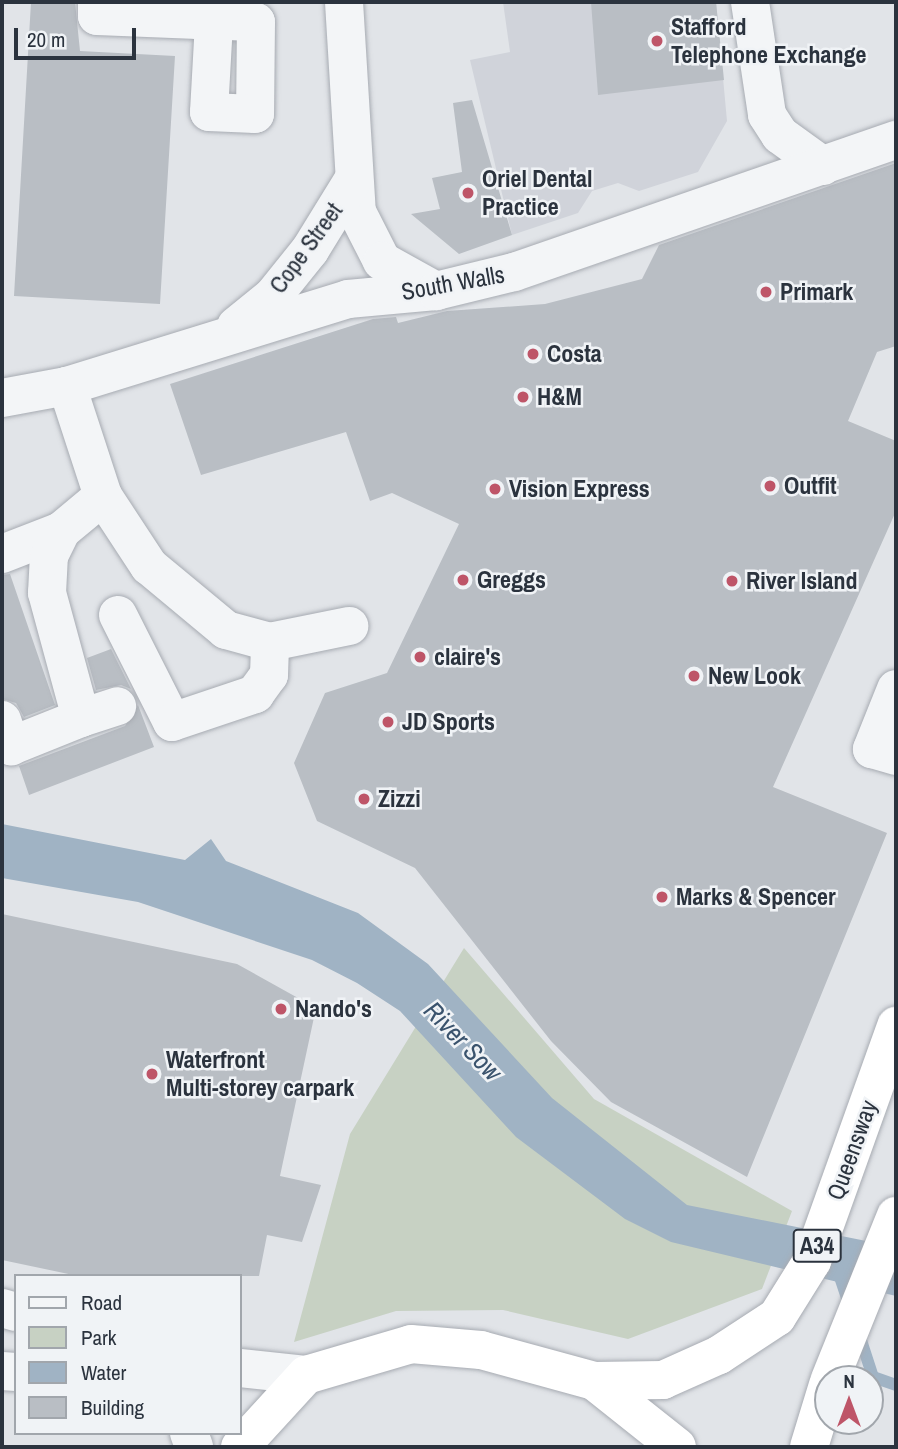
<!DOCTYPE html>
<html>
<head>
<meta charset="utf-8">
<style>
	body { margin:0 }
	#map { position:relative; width:898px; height:1449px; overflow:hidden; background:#e1e4e8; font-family:"Archivo Narrow",sans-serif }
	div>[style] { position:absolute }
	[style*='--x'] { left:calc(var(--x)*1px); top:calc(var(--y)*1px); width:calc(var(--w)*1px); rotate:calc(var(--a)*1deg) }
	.built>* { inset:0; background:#d0d3da }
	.green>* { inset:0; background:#c7d1c3 }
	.water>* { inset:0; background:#a0b3c4 }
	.stream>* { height:12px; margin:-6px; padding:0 6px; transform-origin:6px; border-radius:6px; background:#a0b3c4 }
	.building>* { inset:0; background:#b9bec4 }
	.roads { filter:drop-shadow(0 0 2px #a7abb2) drop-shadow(0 0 2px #a7abb2) }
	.minor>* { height:38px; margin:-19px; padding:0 19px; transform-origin:19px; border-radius:19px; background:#f3f5f7 }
	.highway>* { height:38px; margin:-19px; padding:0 19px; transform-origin:19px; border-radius:19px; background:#fff }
	.dots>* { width:19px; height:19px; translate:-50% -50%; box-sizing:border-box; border:4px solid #f0f3f6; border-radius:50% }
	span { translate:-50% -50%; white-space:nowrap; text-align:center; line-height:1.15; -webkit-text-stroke:5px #f0f3f6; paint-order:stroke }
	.shield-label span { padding:2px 5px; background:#f0f3f6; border:2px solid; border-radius:5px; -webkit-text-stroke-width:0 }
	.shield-label { font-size:23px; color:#2b333e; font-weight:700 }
	.poi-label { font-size:24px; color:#2b333e; font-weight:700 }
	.left { translate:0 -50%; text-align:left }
	.street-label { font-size:24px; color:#2b333e }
	.water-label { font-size:26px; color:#3a536d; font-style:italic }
	.frame { position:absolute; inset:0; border:4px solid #2b333e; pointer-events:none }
	.legend { position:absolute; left:14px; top:1274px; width:228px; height:161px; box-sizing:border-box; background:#f0f3f6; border:2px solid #a1a6ac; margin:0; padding:9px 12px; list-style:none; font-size:21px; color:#2b333e }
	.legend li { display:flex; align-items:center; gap:14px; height:35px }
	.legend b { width:35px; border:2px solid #a1a6ac }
	.north { position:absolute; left:814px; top:1365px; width:70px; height:70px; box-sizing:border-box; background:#f0f3f6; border:2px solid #a1a6ac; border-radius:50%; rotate:0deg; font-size:19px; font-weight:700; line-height:28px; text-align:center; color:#2b333e }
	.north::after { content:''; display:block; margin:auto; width:24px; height:32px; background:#be5568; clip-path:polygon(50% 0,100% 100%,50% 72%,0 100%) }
	.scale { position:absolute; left:14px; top:28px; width:122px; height:32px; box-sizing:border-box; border:4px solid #2b333e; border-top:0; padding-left:9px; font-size:21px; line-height:24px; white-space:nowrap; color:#2b333e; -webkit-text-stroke:5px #f0f3f6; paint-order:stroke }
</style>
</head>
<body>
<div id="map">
	<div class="built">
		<i style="clip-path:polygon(503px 2px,716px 2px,727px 121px,698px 172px,639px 191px,618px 183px,592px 191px,578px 213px,512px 235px,470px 60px,510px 52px)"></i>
	</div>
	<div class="green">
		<i style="clip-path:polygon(464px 948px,594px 1099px,792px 1211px,762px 1289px,628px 1339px,503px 1310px,396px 1311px,294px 1342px,350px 1134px)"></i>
	</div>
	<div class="water">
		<i style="clip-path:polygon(2px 824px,185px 860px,211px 839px,226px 861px,358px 913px,428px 964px,552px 1098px,687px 1205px,896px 1247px,896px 1296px,671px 1242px,625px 1219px,516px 1137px,400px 1011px,357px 983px,312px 960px,138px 902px,2px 878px)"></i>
	</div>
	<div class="stream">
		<i style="--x:837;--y:1268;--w:41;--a:71.6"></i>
		<i style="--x:859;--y:1334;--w:45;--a:72"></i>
		<i style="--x:873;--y:1377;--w:24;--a:19"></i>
	</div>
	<div class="building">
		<i style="clip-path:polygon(31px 2px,75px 2px,80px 51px,175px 56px,160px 304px,14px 296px)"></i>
		<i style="clip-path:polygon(591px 2px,716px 2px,724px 80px,598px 95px)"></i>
		<i style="clip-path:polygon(472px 100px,512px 235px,459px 254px,411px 214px,440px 209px,432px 178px,462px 172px,453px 103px)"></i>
		<i style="clip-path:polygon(896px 163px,896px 346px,877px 352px,848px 421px,896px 441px,896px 511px,773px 787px,887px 833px,747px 1177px,611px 1102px,551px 1041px,415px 868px,317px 821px,294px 763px,325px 693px,387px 673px,459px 524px,392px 493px,370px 501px,346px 432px,201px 475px,170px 384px,373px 319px,396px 317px,398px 323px,447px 311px,545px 304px,642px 279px,659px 245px)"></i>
		<i style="clip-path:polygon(10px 574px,55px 705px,24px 717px,16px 703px,2px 699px,2px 575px)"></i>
		<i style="clip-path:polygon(111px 649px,131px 689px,121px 685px,96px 690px,87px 658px)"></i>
		<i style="clip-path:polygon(138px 705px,154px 747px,29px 795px,19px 766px,125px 726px)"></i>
		<i style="clip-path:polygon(2px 914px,237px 964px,316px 1008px,280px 1176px,321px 1185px,302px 1242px,267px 1235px,259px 1276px,78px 1276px,2px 1260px)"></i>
	</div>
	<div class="roads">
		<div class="minor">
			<i style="--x:97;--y:2;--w:14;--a:90"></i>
			<i style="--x:97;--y:16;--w:101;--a:2.3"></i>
			<i style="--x:200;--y:2;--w:18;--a:96"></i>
			<i style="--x:198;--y:20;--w:58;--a:2"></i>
			<i style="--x:256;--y:22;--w:92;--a:90.6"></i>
			<i style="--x:255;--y:114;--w:46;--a:-177.5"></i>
			<i style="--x:209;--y:112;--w:90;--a:-86.8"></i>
			<i style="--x:344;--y:2;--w:210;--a:86.5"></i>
			<i style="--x:357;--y:212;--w:55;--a:63"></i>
			<i style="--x:382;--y:261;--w:62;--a:29.1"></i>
			<i style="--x:750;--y:2;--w:114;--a:81.4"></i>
			<i style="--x:767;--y:115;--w:24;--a:57"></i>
			<i style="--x:780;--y:135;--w:53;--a:35.8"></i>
			<i style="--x:236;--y:326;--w:48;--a:-39"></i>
			<i style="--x:273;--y:296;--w:59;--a:-51.2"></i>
			<i style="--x:310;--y:250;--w:82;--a:-58.4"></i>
			<i style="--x:2;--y:398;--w:66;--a:-10.5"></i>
			<i style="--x:67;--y:386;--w:294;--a:-17.2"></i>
			<i style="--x:348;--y:299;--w:88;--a:-5.2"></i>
			<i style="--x:436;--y:291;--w:80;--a:-13.7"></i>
			<i style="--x:514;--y:272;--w:404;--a:-19.1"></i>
			<i style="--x:103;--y:496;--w:84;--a:56.7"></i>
			<i style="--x:149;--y:566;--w:100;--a:39.7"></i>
			<i style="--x:226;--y:630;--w:46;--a:15.3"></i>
			<i style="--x:270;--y:642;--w:81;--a:-11.4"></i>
			<i style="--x:2;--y:554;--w:63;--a:-21.3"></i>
			<i style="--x:61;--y:531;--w:55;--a:-39.8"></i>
			<i style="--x:103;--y:496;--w:116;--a:-108.1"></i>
			<i style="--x:118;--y:615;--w:120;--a:63.2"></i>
			<i style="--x:172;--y:722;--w:88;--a:-18.6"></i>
			<i style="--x:255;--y:694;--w:24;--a:-54"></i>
			<i style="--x:269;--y:675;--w:33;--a:-88"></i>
			<i style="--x:896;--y:689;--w:65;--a:111.8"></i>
			<i style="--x:872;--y:749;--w:25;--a:16"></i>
			<i style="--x:81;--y:718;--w:38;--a:-18"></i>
			<i style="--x:2;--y:720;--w:28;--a:71"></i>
			<i style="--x:11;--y:746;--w:75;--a:-21.8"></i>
			<i style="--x:81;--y:718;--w:130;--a:-105.2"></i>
			<i style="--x:47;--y:593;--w:37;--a:-87"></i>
			<i style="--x:49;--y:556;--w:28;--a:-64"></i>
			<i style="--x:2;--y:1308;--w:15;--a:16"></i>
			<i style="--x:240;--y:1368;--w:66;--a:6.1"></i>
			<i style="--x:2;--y:1371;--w:14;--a:4"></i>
			<i style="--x:189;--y:1433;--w:15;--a:70"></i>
		</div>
		<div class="highway">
			<i style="--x:830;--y:1379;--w:176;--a:-68"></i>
			<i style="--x:594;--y:1381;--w:69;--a:-0.8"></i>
			<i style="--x:663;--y:1380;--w:61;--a:-24.1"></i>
			<i style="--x:719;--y:1355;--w:69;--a:-33.2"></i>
			<i style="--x:777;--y:1317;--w:66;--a:-58"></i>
			<i style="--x:812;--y:1261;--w:250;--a:-70.3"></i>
			<i style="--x:240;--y:1447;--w:98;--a:-47.5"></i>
			<i style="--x:306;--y:1375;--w:109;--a:-16.4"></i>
			<i style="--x:411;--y:1344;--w:70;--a:4.9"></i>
			<i style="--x:481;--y:1350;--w:117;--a:15.3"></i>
			<i style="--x:594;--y:1381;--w:106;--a:38.5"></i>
			<i style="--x:809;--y:1447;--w:65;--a:-73"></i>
		</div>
	</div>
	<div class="dots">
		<i style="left:657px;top:41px;background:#be5568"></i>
		<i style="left:468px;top:193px;background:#be5568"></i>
		<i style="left:766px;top:292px;background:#be5568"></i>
		<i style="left:533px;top:354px;background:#be5568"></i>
		<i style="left:523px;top:397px;background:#be5568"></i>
		<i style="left:770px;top:486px;background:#be5568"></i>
		<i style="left:495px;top:489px;background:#be5568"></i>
		<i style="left:463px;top:580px;background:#be5568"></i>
		<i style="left:732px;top:581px;background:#be5568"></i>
		<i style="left:420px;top:657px;background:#be5568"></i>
		<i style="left:694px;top:676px;background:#be5568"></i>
		<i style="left:388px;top:722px;background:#be5568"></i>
		<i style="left:364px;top:799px;background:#be5568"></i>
		<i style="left:662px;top:897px;background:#be5568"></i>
		<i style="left:281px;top:1009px;background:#be5568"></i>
		<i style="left:152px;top:1074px;background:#be5568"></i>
	</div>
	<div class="shield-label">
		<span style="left:817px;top:1246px">A34</span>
	</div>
	<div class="poi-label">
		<span class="left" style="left:671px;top:41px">Stafford<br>Telephone Exchange</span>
		<span class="left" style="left:482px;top:193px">Oriel Dental<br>Practice</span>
		<span class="left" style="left:780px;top:292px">Primark</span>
		<span class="left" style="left:547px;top:354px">Costa</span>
		<span class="left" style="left:537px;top:397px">H&amp;M</span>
		<span class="left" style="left:784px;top:486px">Outfit</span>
		<span class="left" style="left:509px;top:489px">Vision Express</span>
		<span class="left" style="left:477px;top:580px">Greggs</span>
		<span class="left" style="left:746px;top:581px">River Island</span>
		<span class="left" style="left:434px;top:657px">claire's</span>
		<span class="left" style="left:708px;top:676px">New Look</span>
		<span class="left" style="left:402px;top:722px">JD Sports</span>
		<span class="left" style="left:378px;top:799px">Zizzi</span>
		<span class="left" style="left:676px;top:897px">Marks &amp; Spencer</span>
		<span class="left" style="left:295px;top:1009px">Nando's</span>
		<span class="left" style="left:166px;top:1074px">Waterfront<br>Multi-storey carpark</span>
	</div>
	<div class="street-label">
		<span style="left:306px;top:248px;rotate:-54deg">Cope Street</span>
		<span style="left:453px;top:283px;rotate:-10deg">South Walls</span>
		<span style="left:852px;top:1150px;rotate:-70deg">Queensway</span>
	</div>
	<div class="water-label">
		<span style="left:463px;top:1041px;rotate:46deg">River Sow</span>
	</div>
	<div class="frame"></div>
	<ul class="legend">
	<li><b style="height:9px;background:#f3f5f7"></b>Road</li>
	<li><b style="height:19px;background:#c7d1c3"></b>Park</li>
	<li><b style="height:19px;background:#a0b3c4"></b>Water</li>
	<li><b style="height:19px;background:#b9bec4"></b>Building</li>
	</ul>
	<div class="north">N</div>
	<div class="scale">20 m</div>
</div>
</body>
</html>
